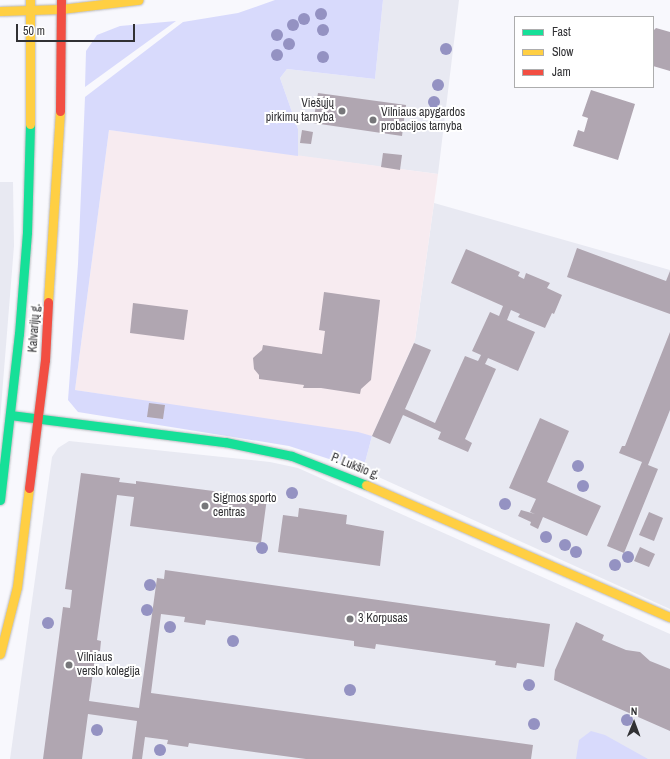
<!DOCTYPE html>
<html>
<head>
<meta charset="utf-8">
<style>
	body { margin:0 }
	#map { position:relative; width:670px; height:759px; overflow:hidden; background:#f8f8fd; font-family:"Archivo Narrow",sans-serif }
	div>[style] { position:absolute }
	[style*='--x'] { left:calc(var(--x)*1px); top:calc(var(--y)*1px); width:calc(var(--w)*1px); rotate:calc(var(--a)*1deg) }
	.built>* { inset:0; background:#e8e9f2 }
	.industrial>* { inset:0; background:#f7ebf0 }
	.green>* { inset:0; background:#d8dafc }
	.building>* { inset:0; background:#b0a6b1 }
	.roads { filter:drop-shadow(0 0 1px #bababe) drop-shadow(0 0 1px #bababe) }
	.fast>* { height:9px; margin:-4.5px; padding:0 4.5px; transform-origin:4.5px; border-radius:4.5px; background:#16e098 }
	.slow>* { height:9px; margin:-4.5px; padding:0 4.5px; transform-origin:4.5px; border-radius:4.5px; background:#ffcf43 }
	.jam>* { height:9px; margin:-4.5px; padding:0 4.5px; transform-origin:4.5px; border-radius:4.5px; background:#f24e42 }
	.trees>* { width:12px; height:12px; margin:-6px; border-radius:50%; background:#9492c2 }
	.dots>* { width:11px; height:11px; translate:-50% -50%; box-sizing:border-box; border:2px solid #fff; border-radius:50% }
	span { translate:-50% -50%; white-space:nowrap; text-align:center; line-height:1.15; -webkit-text-stroke:4px #fff; paint-order:stroke }
	.poi-label { font-size:12px; color:#313134 }
	.right { translate:-100% -50%; text-align:right }
	.left { translate:0 -50%; text-align:left }
	.street-label { font-size:12px; color:#313134 }
	.legend { position:absolute; left:514px; top:16px; width:140px; height:72px; box-sizing:border-box; background:#fff; border:1px solid #adadae; margin:0; padding:5px 7px; list-style:none; font-size:12px; color:#313134 }
	.legend li { display:flex; align-items:center; gap:8px; height:20px }
	.legend b { width:20px; border:1px solid #adadae }
	.north { position:absolute; left:614px; top:703px; width:40px; height:40px; -webkit-text-stroke:3px #fff; paint-order:stroke; rotate:1deg; font-size:11px; font-weight:700; line-height:16px; text-align:center; color:#313134 }
	.north::after { content:''; display:block; margin:auto; width:14px; height:18px; background:#313134; clip-path:polygon(50% 0,100% 100%,50% 72%,0 100%) }
	.scale { position:absolute; left:16px; top:24px; width:119px; height:18px; box-sizing:border-box; border:2px solid #313134; border-top:0; padding-left:5px; font-size:12px; line-height:14px; white-space:nowrap; color:#313134; -webkit-text-stroke:3px #fff; paint-order:stroke }
</style>
</head>
<body>
<div id="map">
	<div class="built">
		<i style="clip-path:polygon(383px 0,459px 0,438px 174px,298px 156px,298px 129px,280px 78px,287px 69px,375px 79px)"></i>
		<i style="clip-path:polygon(0 182px,13px 182px,14px 246px,0 420px)"></i>
		<i style="clip-path:polygon(434px 203px,670px 270px,670px 609px,363px 470px,372px 436px,415px 340px)"></i>
		<i style="clip-path:polygon(69px 441px,270px 462px,298px 468px,670px 634px,670px 759px,10px 759px,52px 457px,58px 448px)"></i>
	</div>
	<div class="industrial">
		<i style="clip-path:polygon(109px 130px,438px 174px,415px 340px,372px 436px,75px 390px)"></i>
	</div>
	<div class="green">
		<i style="clip-path:polygon(275px 0,383px 0,375px 79px,287px 69px,280px 78px,298px 129px,298px 156px,109px 130px,75px 390px,358px 432px,372px 436px,363px 470px,289px 446px,78px 412px,68px 400px,78px 264px,85px 97px,183px 22px,238px 13px)"></i>
		<i style="clip-path:polygon(176px 21px,85px 87px,86px 51px,97px 35px,120px 26px)"></i>
		<i style="clip-path:polygon(591px 731px,605px 735px,648px 759px,576px 759px,579px 740px)"></i>
	</div>
	<div class="building">
		<i style="clip-path:polygon(656px 28px,670px 32px,670px 71px,653px 66px,653px 31px)"></i>
		<i style="clip-path:polygon(591px 90px,635px 104px,618px 160px,573px 146px,578px 130px,584px 132px,588px 118px,582px 116px)"></i>
		<i style="clip-path:polygon(318px 93px,406px 105px,402px 136px,313px 123px)"></i>
		<i style="clip-path:polygon(302px 130px,313px 132px,311px 144px,300px 143px)"></i>
		<i style="clip-path:polygon(383px 153px,402px 155px,400px 170px,381px 167px)"></i>
		<i style="clip-path:polygon(577px 248px,666px 281px,670px 271px,670px 314px,567px 277px)"></i>
		<i style="clip-path:polygon(466px 249px,520px 272px,518px 276px,524px 279px,526px 273px,550px 283px,547px 288px,562px 295px,554px 314px,552px 313px,545px 328px,518px 317px,520px 314px,511px 310px,507px 320px,535px 332px,518px 371px,488px 358px,485px 364px,496px 369px,465px 439px,472px 443px,468px 452px,438px 439px,441px 432px,403px 415px,390px 444px,372px 436px,414px 343px,431px 350px,405px 409px,435px 423px,465px 356px,478px 361px,481px 355px,472px 351px,490px 312px,499px 316px,503px 306px,451px 283px)"></i>
		<i style="clip-path:polygon(324px 292px,380px 300px,371px 380px,361px 389px,360px 394px,321px 388px,303px 388px,304px 385px,259px 379px,259px 375px,254px 369px,253px 358px,262px 350px,263px 345px,322px 354px,325px 331px,319px 330px)"></i>
		<i style="clip-path:polygon(133px 303px,188px 310px,184px 340px,130px 333px)"></i>
		<i style="clip-path:polygon(670px 332px,670px 410px,648px 465px,658px 469px,624px 553px,607px 546px,642px 462px,619px 453px,622px 446px,625px 446px)"></i>
		<i style="clip-path:polygon(149px 403px,165px 405px,163px 419px,147px 417px)"></i>
		<i style="clip-path:polygon(540px 418px,569px 431px,547px 482px,601px 506px,587px 536px,543px 517px,538px 529px,530px 525px,531px 522px,518px 516px,521px 510px,535px 514px,530px 512px,536px 499px,509px 488px)"></i>
		<i style="clip-path:polygon(81px 473px,120px 478px,119px 482px,136px 484px,136px 481px,267px 498px,261px 543px,130px 526px,134px 497px,117px 495px,97px 640px,101px 641px,100px 651px,96px 651px,89px 701px,139px 708px,157px 578px,164px 579px,165px 570px,550px 624px,544px 667px,517px 663px,516px 668px,495px 665px,496px 661px,376px 644px,375px 649px,354px 646px,354px 641px,206px 620px,205px 625px,184px 622px,185px 617px,161px 614px,151px 693px,533px 745px,531px 759px,306px 759px,189px 743px,188px 747px,167px 744px,168px 740px,145px 737px,142px 759px,132px 759px,137px 721px,88px 714px,82px 759px,43px 759px,63px 607px,70px 608px,72px 590px,65px 589px)"></i>
		<i style="clip-path:polygon(299px 508px,347px 515px,346px 524px,384px 531px,380px 566px,278px 552px,283px 515px,298px 517px)"></i>
		<i style="clip-path:polygon(649px 512px,663px 518px,654px 541px,639px 535px)"></i>
		<i style="clip-path:polygon(640px 547px,655px 554px,649px 567px,634px 561px)"></i>
		<i style="clip-path:polygon(576px 622px,604px 635px,602px 640px,626px 650px,640px 652px,650px 661px,670px 669px,670px 731px,554px 680px,555px 670px)"></i>
	</div>
	<div class="roads">
		<div class="fast">
			<i style="--x:10;--y:415;--w:217;--a:7.2"></i>
			<i style="--x:225;--y:442;--w:68;--a:11.8"></i>
			<i style="--x:292;--y:456;--w:79;--a:21.4"></i>
			<i style="--x:0;--y:500;--w:167;--a:-83.5"></i>
			<i style="--x:19;--y:334;--w:102;--a:-85.5"></i>
			<i style="--x:27;--y:232;--w:108;--a:-88.4"></i>
		</div>
		<div class="slow">
			<i style="--x:30;--y:0;--w:124;--a:90"></i>
			<i style="--x:0;--y:11;--w:61;--a:-1.9"></i>
			<i style="--x:61;--y:9;--w:78;--a:-6.7"></i>
			<i style="--x:48;--y:302;--w:191;--a:-86.4"></i>
			<i style="--x:366;--y:485;--w:331;--a:23.5"></i>
			<i style="--x:0;--y:654;--w:69;--a:-75.8"></i>
			<i style="--x:17;--y:587;--w:100;--a:-83.1"></i>
		</div>
		<div class="jam">
			<i style="--x:60;--y:111;--w:111;--a:-89.5"></i>
			<i style="--x:29;--y:488;--w:129;--a:-82.9"></i>
			<i style="--x:45;--y:360;--w:58;--a:-87"></i>
		</div>
	</div>
	<div class="trees">
		<i style="left:321px;top:14px"></i>
		<i style="left:304px;top:19px"></i>
		<i style="left:293px;top:25px"></i>
		<i style="left:323px;top:30px"></i>
		<i style="left:277px;top:35px"></i>
		<i style="left:289px;top:44px"></i>
		<i style="left:446px;top:49px"></i>
		<i style="left:277px;top:55px"></i>
		<i style="left:323px;top:57px"></i>
		<i style="left:438px;top:85px"></i>
		<i style="left:434px;top:102px"></i>
		<i style="left:578px;top:466px"></i>
		<i style="left:583px;top:486px"></i>
		<i style="left:292px;top:493px"></i>
		<i style="left:505px;top:504px"></i>
		<i style="left:546px;top:537px"></i>
		<i style="left:565px;top:545px"></i>
		<i style="left:262px;top:548px"></i>
		<i style="left:576px;top:552px"></i>
		<i style="left:628px;top:557px"></i>
		<i style="left:615px;top:565px"></i>
		<i style="left:150px;top:585px"></i>
		<i style="left:147px;top:610px"></i>
		<i style="left:48px;top:623px"></i>
		<i style="left:170px;top:627px"></i>
		<i style="left:233px;top:641px"></i>
		<i style="left:529px;top:685px"></i>
		<i style="left:350px;top:690px"></i>
		<i style="left:627px;top:720px"></i>
		<i style="left:534px;top:724px"></i>
		<i style="left:97px;top:730px"></i>
		<i style="left:160px;top:750px"></i>
	</div>
	<div class="dots">
		<i style="left:342px;top:111px;background:#77777a"></i>
		<i style="left:373px;top:120px;background:#77777a"></i>
		<i style="left:205px;top:506px;background:#77777a"></i>
		<i style="left:350px;top:619px;background:#77777a"></i>
		<i style="left:69px;top:665px;background:#77777a"></i>
	</div>
	<div class="poi-label">
		<span class="right" style="left:334px;top:111px">Viešųjų<br>pirkimų tarnyba</span>
		<span class="left" style="left:381px;top:120px">Vilniaus apygardos<br>probacijos tarnyba</span>
		<span class="left" style="left:213px;top:506px">Sigmos sporto<br>centras</span>
		<span class="left" style="left:358px;top:619px">3 Korpusas</span>
		<span class="left" style="left:77px;top:665px">Vilniaus<br>verslo kolegija</span>
	</div>
	<div class="street-label">
		<span style="left:35px;top:328px;rotate:-86deg">Kalvarijų g.</span>
		<span style="left:355px;top:467px;rotate:22deg">P. Lukšio g.</span>
	</div>
	<ul class="legend">
	<li><b style="height:5px;background:#16e098"></b>Fast</li>
	<li><b style="height:5px;background:#ffcf43"></b>Slow</li>
	<li><b style="height:5px;background:#f24e42"></b>Jam</li>
	</ul>
	<div class="north">N</div>
	<div class="scale">50 m</div>
</div>
</body>
</html>
